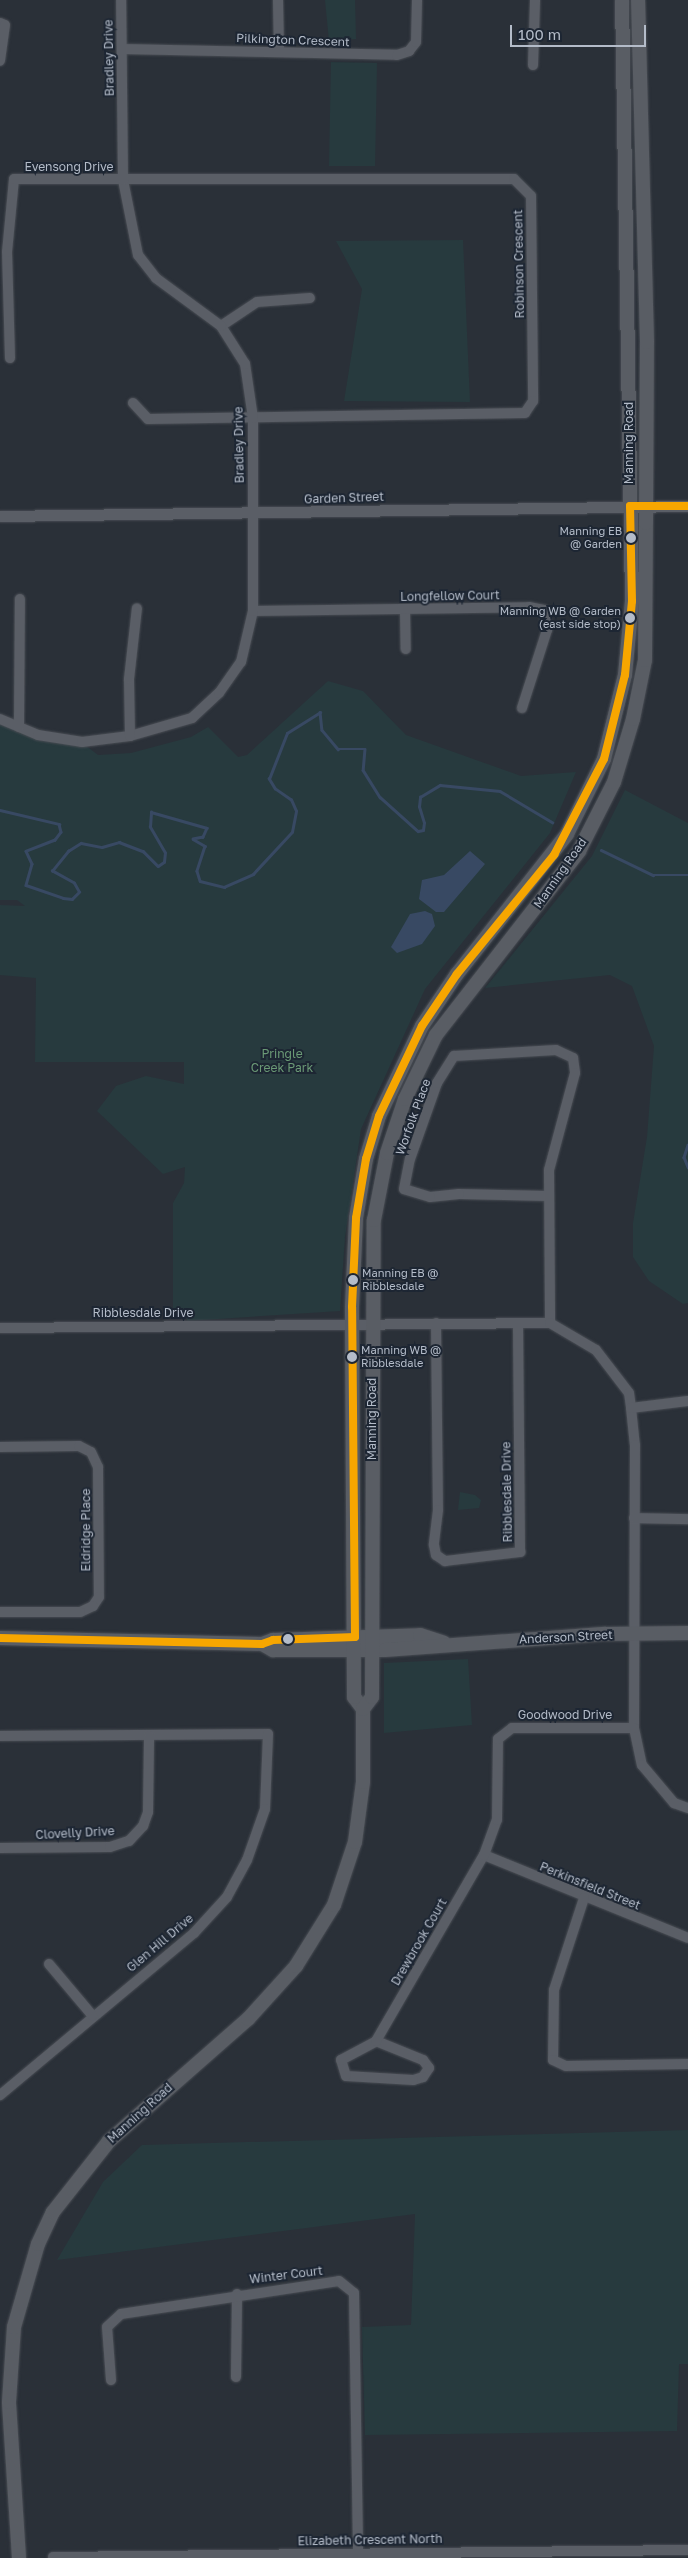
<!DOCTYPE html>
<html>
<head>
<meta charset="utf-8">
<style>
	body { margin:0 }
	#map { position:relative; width:688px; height:2558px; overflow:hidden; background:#2a3038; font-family:"Golos Text",sans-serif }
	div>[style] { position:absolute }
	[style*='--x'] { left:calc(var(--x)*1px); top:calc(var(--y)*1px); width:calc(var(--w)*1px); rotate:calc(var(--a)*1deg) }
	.green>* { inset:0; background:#273a3e }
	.water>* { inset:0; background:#384963 }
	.stream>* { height:2.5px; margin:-1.25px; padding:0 1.25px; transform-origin:1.25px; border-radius:1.25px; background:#384963 }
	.roads { filter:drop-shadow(0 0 1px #484c53) drop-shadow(0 0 1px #484c53) }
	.minor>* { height:10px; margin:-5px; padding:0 5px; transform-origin:5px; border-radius:5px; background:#5a5e66 }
	.tertiary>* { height:11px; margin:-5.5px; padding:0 5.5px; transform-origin:5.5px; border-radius:5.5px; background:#5a5e66 }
	.secondary>* { height:14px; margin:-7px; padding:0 7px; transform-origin:7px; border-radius:7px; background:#595d64 }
	.bus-1>* { height:8px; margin:-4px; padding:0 4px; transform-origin:4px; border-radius:4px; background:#f7a600 }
	.dots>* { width:14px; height:14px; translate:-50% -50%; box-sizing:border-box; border:2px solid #1d2633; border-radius:50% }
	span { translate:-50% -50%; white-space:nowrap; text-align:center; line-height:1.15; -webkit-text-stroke:4px #1d2633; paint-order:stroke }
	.bus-label { font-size:11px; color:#b4bcc9 }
	.right { translate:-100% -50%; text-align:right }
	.left { translate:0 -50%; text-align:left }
	.street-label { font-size:12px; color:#b4bcc9 }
	.park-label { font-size:12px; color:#6b9a76 }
	.scale { position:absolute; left:510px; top:25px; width:136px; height:22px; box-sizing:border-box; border:2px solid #b4bcc9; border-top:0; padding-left:6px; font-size:15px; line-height:18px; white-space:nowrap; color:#b4bcc9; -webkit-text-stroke:4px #1d2633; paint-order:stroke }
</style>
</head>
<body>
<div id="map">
	<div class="green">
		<i style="clip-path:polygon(325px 0,355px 0,356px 39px,329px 41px)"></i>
		<i style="clip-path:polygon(331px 62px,377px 63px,375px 166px,329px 166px)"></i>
		<i style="clip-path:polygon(463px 240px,470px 402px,344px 401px,362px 289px,336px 241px)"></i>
		<i style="clip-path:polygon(328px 681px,363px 691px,406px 735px,521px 776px,576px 772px,550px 833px,425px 989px,361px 1129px,345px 1237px,340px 1311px,187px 1321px,186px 1313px,173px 1313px,173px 1203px,184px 1183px,185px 1167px,163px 1174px,97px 1111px,116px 1086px,146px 1076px,184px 1084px,184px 1062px,35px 1062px,36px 978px,0 975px,0 905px,25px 906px,17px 900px,0 900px,0 719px,81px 742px,98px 755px,131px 753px,191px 737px,208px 727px,238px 757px,247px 755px)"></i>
		<i style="clip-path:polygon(625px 790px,688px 823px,688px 1303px,683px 1304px,649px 1281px,633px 1257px,633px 1223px,647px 1137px,654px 1046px,632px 986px,610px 975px,485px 988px,592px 856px)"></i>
		<i style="clip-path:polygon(460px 1492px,475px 1495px,481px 1500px,479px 1508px,458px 1510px)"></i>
		<i style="clip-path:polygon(468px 1659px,472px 1725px,384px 1733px,384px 1663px)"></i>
		<i style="clip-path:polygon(688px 2130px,688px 2364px,679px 2364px,677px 2431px,365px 2435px,362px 2327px,411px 2325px,415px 2214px,57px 2260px,103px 2182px,142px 2145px)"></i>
	</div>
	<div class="water">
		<i style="clip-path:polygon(470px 851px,485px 864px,444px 912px,436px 912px,419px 899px,422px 880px,444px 875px)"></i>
		<i style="clip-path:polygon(425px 911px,432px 914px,435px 926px,422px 944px,397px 953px,391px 947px,410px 914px)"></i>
	</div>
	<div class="stream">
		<i style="--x:0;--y:810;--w:61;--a:13.3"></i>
		<i style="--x:59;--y:824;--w:8;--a:76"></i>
		<i style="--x:61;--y:832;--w:10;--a:127"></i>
		<i style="--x:55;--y:840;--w:31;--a:159"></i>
		<i style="--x:26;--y:851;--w:14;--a:65"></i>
		<i style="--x:32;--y:864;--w:22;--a:106"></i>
		<i style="--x:26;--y:885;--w:39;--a:19"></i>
		<i style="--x:63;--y:898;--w:9;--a:6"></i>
		<i style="--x:72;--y:899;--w:10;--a:-45"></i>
		<i style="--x:79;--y:892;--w:10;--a:-119"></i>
		<i style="--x:74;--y:883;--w:25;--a:-151"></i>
		<i style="--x:52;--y:871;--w:26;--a:-51"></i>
		<i style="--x:68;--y:851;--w:15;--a:-32"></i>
		<i style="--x:81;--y:843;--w:21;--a:11"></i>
		<i style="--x:102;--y:847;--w:18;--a:-16"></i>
		<i style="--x:119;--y:842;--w:26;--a:21"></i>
		<i style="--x:143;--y:851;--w:21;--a:45"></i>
		<i style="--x:158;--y:866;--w:7;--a:-34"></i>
		<i style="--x:164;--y:862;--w:9;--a:-84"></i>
		<i style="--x:165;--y:853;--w:30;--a:-120"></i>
		<i style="--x:150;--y:827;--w:15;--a:-86"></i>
		<i style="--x:151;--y:812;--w:58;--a:15.9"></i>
		<i style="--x:207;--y:828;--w:10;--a:114"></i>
		<i style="--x:203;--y:837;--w:10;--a:169"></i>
		<i style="--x:193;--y:839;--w:14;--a:30"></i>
		<i style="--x:205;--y:846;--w:26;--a:108"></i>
		<i style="--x:197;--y:871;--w:10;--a:73"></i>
		<i style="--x:200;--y:881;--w:25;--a:14"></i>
		<i style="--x:224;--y:887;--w:32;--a:-24"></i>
		<i style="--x:253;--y:874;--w:57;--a:-47.1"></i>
		<i style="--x:292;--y:832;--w:21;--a:-79"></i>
		<i style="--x:296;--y:811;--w:12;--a:-114"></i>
		<i style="--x:291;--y:800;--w:19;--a:-145"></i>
		<i style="--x:275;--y:789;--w:12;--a:-121"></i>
		<i style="--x:269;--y:779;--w:49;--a:-68.6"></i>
		<i style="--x:287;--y:733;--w:39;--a:-32"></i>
		<i style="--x:320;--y:712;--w:18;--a:84"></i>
		<i style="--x:322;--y:730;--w:25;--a:50"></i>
		<i style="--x:338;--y:749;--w:27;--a:0"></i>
		<i style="--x:365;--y:749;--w:21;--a:95"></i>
		<i style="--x:363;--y:770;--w:32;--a:58"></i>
		<i style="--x:380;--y:797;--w:51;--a:41.8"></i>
		<i style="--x:418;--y:831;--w:5;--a:-11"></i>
		<i style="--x:423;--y:830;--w:7;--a:-82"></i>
		<i style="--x:424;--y:823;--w:17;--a:-107"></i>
		<i style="--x:419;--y:807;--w:10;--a:-84"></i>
		<i style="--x:420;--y:797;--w:23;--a:-31"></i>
		<i style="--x:440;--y:785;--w:60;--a:5.7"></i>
		<i style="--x:500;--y:791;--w:61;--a:30.8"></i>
		<i style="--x:601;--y:850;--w:58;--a:25.7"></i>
		<i style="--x:653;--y:875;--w:35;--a:0"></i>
		<i style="--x:688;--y:1145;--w:13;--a:108"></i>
		<i style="--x:684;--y:1157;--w:11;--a:68"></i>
	</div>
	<div class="roads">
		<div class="minor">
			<i style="--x:278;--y:0;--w:52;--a:88.9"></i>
			<i style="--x:0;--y:23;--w:5;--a:22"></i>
			<i style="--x:5;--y:25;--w:36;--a:98"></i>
			<i style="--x:122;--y:49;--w:275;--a:1.2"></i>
			<i style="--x:397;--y:55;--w:13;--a:-18"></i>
			<i style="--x:409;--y:51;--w:11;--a:-52"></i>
			<i style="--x:416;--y:42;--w:42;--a:-88.6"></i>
			<i style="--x:533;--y:65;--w:65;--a:-88.2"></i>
			<i style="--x:221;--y:326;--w:43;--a:-33.7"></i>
			<i style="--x:257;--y:302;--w:53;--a:-4.3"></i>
			<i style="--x:10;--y:358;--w:106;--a:-91.6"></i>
			<i style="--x:7;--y:252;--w:73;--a:-84.5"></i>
			<i style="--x:14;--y:179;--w:500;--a:0"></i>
			<i style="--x:514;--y:179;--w:24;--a:45"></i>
			<i style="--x:531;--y:196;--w:205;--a:89.4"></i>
			<i style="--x:533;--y:401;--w:14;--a:124"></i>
			<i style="--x:525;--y:413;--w:377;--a:179.1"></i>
			<i style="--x:148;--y:419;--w:22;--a:-133"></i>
			<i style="--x:405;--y:610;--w:39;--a:89"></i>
			<i style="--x:253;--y:611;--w:276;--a:-0.8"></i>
			<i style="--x:529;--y:607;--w:15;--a:11"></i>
			<i style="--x:544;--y:610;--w:20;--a:81"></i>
			<i style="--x:547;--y:630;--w:82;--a:107.8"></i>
			<i style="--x:0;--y:719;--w:41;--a:22.8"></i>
			<i style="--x:38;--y:735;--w:45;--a:9"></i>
			<i style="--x:82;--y:742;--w:48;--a:-7.1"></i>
			<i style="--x:130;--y:736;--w:65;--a:-16.2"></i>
			<i style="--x:192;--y:718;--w:37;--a:-43"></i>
			<i style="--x:219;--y:693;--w:38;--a:-55"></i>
			<i style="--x:241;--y:662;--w:52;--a:-76.8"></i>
			<i style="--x:253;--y:611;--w:193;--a:-90"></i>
			<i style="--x:253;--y:418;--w:55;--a:-98.4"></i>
			<i style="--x:245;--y:364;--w:45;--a:-122.3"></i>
			<i style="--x:221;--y:326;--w:81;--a:-143.6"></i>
			<i style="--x:156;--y:278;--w:29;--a:-128"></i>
			<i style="--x:138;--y:255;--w:76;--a:-101.3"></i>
			<i style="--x:123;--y:180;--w:180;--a:-90.6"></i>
			<i style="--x:19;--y:727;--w:128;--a:-89.6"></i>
			<i style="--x:130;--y:736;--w:57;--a:-91"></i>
			<i style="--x:129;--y:679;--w:71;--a:-83.6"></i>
			<i style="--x:548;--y:1196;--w:89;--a:-178.7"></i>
			<i style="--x:459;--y:1194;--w:29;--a:174"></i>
			<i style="--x:430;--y:1197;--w:27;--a:-163"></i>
			<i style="--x:404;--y:1189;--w:31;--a:-79"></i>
			<i style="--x:410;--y:1159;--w:81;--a:-70.4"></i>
			<i style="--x:437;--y:1083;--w:32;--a:-58"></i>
			<i style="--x:454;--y:1056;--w:102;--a:-3.4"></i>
			<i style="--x:556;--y:1050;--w:19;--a:25"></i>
			<i style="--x:573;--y:1058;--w:15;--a:82"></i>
			<i style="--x:575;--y:1073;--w:100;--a:105"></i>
			<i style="--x:549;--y:1170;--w:153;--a:89.6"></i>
			<i style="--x:436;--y:1323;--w:187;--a:89.4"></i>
			<i style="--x:438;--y:1510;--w:35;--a:97"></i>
			<i style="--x:434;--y:1545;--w:10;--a:79"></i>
			<i style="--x:436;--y:1555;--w:11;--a:34"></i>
			<i style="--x:445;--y:1561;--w:76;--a:-6.8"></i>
			<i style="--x:520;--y:1552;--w:229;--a:-90.5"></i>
			<i style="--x:0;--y:1328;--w:550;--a:-0.52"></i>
			<i style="--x:550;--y:1323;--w:53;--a:30.4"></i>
			<i style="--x:596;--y:1350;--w:54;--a:52.5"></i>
			<i style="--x:629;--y:1393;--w:15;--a:82"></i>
			<i style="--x:631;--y:1408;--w:37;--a:84"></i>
			<i style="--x:635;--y:1445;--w:283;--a:90.2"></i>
			<i style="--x:634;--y:1728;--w:38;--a:78"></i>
			<i style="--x:642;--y:1765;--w:50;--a:49.9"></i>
			<i style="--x:674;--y:1803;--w:15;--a:20"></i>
			<i style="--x:631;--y:1408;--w:57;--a:-7"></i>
			<i style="--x:0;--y:1447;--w:79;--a:-0.7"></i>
			<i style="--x:79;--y:1446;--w:13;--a:27"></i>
			<i style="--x:91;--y:1452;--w:17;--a:65"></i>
			<i style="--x:98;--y:1467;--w:130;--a:89.6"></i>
			<i style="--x:99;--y:1597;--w:11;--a:124"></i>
			<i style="--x:93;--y:1606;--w:14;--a:155"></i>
			<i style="--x:80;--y:1612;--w:80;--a:180"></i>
			<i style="--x:634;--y:1518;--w:54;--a:1.1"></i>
			<i style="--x:0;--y:1736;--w:268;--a:-0.4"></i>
			<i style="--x:268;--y:1734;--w:75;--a:92.3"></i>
			<i style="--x:265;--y:1809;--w:54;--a:109.4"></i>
			<i style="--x:247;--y:1860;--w:42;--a:118.4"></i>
			<i style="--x:227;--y:1897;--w:49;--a:132.5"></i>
			<i style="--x:194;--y:1933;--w:253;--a:140.1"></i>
			<i style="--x:0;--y:1848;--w:110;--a:-0.5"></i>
			<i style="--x:110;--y:1847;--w:20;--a:-18"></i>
			<i style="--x:129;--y:1841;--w:21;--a:-47"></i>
			<i style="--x:143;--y:1826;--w:15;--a:-70"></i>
			<i style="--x:148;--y:1812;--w:76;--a:-89.2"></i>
			<i style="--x:484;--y:1855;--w:220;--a:22.1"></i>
			<i style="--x:584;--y:1898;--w:97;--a:108.1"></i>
			<i style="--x:554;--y:1990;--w:70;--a:90.8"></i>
			<i style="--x:553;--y:2060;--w:14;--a:25"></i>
			<i style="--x:566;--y:2066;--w:122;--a:-0.9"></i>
			<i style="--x:49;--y:1964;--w:67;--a:49.9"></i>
			<i style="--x:376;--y:2041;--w:51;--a:22"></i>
			<i style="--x:423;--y:2060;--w:10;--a:53"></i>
			<i style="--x:429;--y:2068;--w:11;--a:124"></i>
			<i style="--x:423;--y:2077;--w:10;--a:163"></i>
			<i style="--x:413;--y:2080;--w:67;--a:-176.6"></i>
			<i style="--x:346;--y:2076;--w:17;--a:-107"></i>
			<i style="--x:341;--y:2060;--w:40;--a:-28"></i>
			<i style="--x:376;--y:2041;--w:215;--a:-59.9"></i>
			<i style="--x:484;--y:1855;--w:37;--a:-70"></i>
			<i style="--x:497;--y:1820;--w:81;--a:-89.3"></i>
			<i style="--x:498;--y:1739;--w:18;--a:-38"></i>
			<i style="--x:512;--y:1728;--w:122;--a:0"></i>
			<i style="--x:236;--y:2377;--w:83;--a:-89.3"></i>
			<i style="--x:111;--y:2380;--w:53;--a:-94.3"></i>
			<i style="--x:107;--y:2327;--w:19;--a:-43"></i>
			<i style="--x:121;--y:2314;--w:220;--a:-8.6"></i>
			<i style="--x:339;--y:2281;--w:19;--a:39"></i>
			<i style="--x:354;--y:2293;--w:265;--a:89.1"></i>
			<i style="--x:53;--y:2557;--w:635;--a:-0.63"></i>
		</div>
		<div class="tertiary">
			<i style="--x:0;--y:516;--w:688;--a:-0.83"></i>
		</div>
		<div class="secondary">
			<i style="--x:0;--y:1638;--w:262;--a:1.3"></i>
			<i style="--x:262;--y:1644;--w:12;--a:-20"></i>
			<i style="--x:273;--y:1640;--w:147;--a:-1.9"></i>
			<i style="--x:420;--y:1635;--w:25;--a:18"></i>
			<i style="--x:262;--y:1644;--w:13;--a:29"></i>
			<i style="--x:273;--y:1650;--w:112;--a:0"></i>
			<i style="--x:385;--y:1650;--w:221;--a:-4.2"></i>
			<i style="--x:605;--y:1634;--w:83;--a:-0.7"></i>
			<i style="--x:363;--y:1709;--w:15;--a:-127"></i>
			<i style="--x:354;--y:1697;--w:390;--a:-90.3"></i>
			<i style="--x:352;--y:1307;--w:89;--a:-87.4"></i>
			<i style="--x:356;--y:1218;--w:60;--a:-80.4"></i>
			<i style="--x:366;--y:1159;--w:45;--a:-73.2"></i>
			<i style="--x:379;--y:1116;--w:100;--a:-64.5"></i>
			<i style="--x:422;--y:1026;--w:63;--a:-56.1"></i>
			<i style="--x:457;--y:974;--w:178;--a:-51.8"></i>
			<i style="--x:567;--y:834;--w:84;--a:-63.7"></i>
			<i style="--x:604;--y:759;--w:87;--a:-76"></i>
			<i style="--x:625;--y:675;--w:74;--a:-84.6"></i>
			<i style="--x:632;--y:601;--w:601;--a:-90.95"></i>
			<i style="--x:19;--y:2558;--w:156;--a:-93.7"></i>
			<i style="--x:9;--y:2402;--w:75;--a:-86.2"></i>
			<i style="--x:14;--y:2327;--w:86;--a:-73.9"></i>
			<i style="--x:38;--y:2244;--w:35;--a:-65"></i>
			<i style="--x:53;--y:2212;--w:90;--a:-51.7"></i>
			<i style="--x:109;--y:2141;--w:185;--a:-41.3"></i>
			<i style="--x:248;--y:2019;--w:72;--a:-47.8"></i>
			<i style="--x:296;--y:1966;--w:72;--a:-58.1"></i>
			<i style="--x:334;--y:1905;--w:66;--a:-71.6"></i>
			<i style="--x:355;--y:1842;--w:61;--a:-82.4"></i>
			<i style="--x:363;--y:1782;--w:73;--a:-90"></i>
			<i style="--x:363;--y:1709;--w:15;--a:-53"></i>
			<i style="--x:372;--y:1697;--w:477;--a:-89.8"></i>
			<i style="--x:374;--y:1220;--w:68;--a:-79"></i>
			<i style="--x:387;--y:1153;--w:57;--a:-71.6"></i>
			<i style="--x:405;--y:1099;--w:71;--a:-64.2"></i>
			<i style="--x:436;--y:1035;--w:233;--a:-52.1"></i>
			<i style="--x:579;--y:851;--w:77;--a:-63.1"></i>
			<i style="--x:614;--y:782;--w:66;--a:-73.2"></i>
			<i style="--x:633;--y:719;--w:60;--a:-78.5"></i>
			<i style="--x:645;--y:660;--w:137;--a:-89.6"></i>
			<i style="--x:646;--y:523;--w:181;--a:-89.7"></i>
			<i style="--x:647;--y:342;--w:342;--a:-91.5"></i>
		</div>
	</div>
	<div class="bus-1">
		<i style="--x:0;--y:1638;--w:262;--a:1.3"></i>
		<i style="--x:262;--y:1644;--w:12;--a:-20"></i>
		<i style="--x:273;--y:1640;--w:82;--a:-2.1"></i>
		<i style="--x:355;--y:1637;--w:330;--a:-90.5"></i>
		<i style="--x:352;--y:1307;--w:89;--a:-87.4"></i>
		<i style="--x:356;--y:1218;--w:60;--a:-80.4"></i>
		<i style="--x:366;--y:1159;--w:45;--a:-73.2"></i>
		<i style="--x:379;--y:1116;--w:100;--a:-64.5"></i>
		<i style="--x:422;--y:1026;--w:63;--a:-56.1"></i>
		<i style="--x:457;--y:974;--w:154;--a:-50.8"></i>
		<i style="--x:554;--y:855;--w:108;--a:-62.5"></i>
		<i style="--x:604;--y:759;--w:87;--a:-76"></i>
		<i style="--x:625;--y:675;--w:74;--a:-84.6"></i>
		<i style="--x:632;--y:601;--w:95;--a:-91.2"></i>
		<i style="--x:630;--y:506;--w:58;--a:0"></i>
	</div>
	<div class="dots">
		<i style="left:631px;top:538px;background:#b4bcc9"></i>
		<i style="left:630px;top:618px;background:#b4bcc9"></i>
		<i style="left:353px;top:1280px;background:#b4bcc9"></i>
		<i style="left:352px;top:1357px;background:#b4bcc9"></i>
		<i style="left:288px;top:1639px;background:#b4bcc9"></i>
	</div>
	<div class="bus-label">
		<span class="right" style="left:622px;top:538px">Manning EB<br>@ Garden</span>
		<span class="right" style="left:621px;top:618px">Manning WB @ Garden<br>(east side stop)</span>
		<span class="left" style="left:362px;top:1280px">Manning EB @<br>Ribblesdale</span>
		<span class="left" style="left:361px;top:1357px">Manning WB @<br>Ribblesdale</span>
	</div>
	<div class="street-label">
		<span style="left:293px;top:40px;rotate:2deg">Pilkington Crescent</span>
		<span style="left:109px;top:58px;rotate:-91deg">Bradley Drive</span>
		<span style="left:69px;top:167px">Evensong Drive</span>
		<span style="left:519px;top:264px;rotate:-91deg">Robinson Crescent</span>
		<span style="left:629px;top:443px;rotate:-90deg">Manning Road</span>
		<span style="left:239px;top:445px;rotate:-91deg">Bradley Drive</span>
		<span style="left:344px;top:498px;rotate:-2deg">Garden Street</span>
		<span style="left:450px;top:596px;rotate:-1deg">Longfellow Court</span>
		<span style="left:560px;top:873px;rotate:-55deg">Manning Road</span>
		<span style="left:413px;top:1117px;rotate:-70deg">Worfolk Place</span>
		<span style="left:143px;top:1313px">Ribblesdale Drive</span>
		<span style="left:372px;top:1419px;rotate:-90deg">Manning Road</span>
		<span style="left:507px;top:1492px;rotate:-91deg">Ribblesdale Drive</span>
		<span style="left:86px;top:1530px;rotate:-90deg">Eldridge Place</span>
		<span style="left:566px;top:1637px;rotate:-3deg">Anderson Street</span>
		<span style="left:565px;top:1715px">Goodwood Drive</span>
		<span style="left:75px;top:1833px;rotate:-3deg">Clovelly Drive</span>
		<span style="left:590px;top:1886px;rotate:22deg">Perkinsfield Street</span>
		<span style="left:419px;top:1942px;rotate:-60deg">Drewbrook Court</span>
		<span style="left:160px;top:1943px;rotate:-40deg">Glen Hill Drive</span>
		<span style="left:140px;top:2113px;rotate:-42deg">Manning Road</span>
		<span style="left:286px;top:2275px;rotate:-7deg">Winter Court</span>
		<span style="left:370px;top:2540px;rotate:-1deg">Elizabeth Crescent North</span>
	</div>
	<div class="park-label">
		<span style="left:282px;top:1061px">Pringle<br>Creek Park</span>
	</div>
	<div class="scale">100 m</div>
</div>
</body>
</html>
